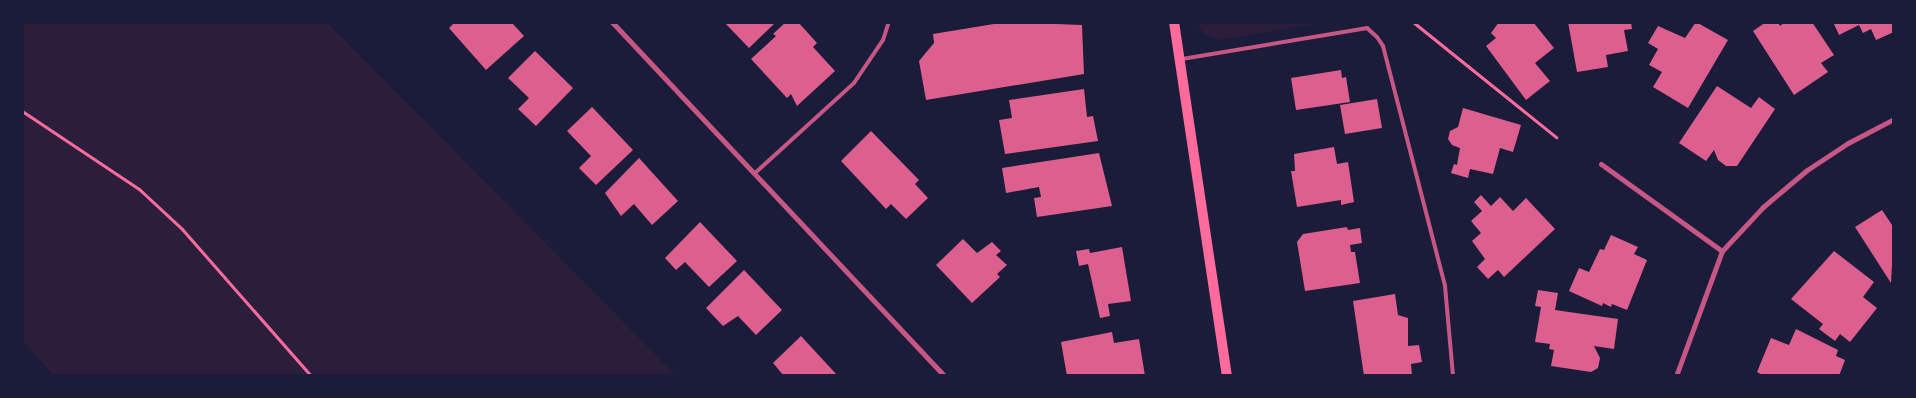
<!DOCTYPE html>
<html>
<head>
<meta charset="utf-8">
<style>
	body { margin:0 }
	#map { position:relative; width:1916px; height:398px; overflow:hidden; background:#1b1b3a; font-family:"Archivo Narrow",sans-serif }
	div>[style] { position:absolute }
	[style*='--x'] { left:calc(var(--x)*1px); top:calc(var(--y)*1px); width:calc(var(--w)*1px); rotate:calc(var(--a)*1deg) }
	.green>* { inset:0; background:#2a1e3b }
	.building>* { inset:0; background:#dd5f8e }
	.path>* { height:3px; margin:-1.5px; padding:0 1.5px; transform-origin:1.5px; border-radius:1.5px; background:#ff6b9d }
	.service>* { height:4px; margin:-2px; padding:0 2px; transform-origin:2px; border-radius:2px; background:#c65784 }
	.minor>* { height:5px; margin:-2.5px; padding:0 2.5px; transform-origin:2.5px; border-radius:2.5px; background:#c65784 }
	.secondary>* { height:10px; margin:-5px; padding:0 5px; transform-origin:5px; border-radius:5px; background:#ff6b9d }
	span { translate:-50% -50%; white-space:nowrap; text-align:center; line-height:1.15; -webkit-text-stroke:4px #1b1b3a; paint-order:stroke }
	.frame { position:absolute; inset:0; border:24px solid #1b1b3a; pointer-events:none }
</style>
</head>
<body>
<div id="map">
	<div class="green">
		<i style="clip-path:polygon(22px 23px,328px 23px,676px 375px,53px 375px,23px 341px)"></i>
		<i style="clip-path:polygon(1198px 23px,1319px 23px,1218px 40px,1202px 33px)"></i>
	</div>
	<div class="building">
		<i style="clip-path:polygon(455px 22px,516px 22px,513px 24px,524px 36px,486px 70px,449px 28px)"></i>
		<i style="clip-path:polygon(724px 22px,776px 22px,749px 48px)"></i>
		<i style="clip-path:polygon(786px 22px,798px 22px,817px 43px,813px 47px,835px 71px,797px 106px,791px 94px,787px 98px,751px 59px,776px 36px,773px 34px)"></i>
		<i style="clip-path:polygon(1006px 22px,1082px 25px,1084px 74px,926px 100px,919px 61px,934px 43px,933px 34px)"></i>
		<i style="clip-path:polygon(1499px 22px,1533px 22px,1554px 48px,1535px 63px,1550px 81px,1526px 100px,1486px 46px,1496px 38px,1491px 33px)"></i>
		<i style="clip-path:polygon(1568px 22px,1631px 22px,1632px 29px,1624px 30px,1628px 51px,1606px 55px,1608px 67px,1577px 72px)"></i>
		<i style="clip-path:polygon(1696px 22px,1728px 40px,1688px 108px,1653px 87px,1662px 72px,1649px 65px,1658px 49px,1648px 43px,1658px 26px,1685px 38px)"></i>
		<i style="clip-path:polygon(1766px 22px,1778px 22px,1780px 26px,1785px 22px,1812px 22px,1834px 55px,1821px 63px,1828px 72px,1794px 95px,1753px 31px)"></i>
		<i style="clip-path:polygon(1833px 22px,1894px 22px,1894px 32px,1876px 40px,1871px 29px,1863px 33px,1859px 25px,1839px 35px)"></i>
		<i style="clip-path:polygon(535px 51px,573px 88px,536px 126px,518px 109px,529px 98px,508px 78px)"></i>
		<i style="clip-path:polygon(1341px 70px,1342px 78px,1346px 77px,1350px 102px,1296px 110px,1291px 78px)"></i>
		<i style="clip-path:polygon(1717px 86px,1751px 108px,1759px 97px,1775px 109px,1737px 166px,1726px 166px,1718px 160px,1714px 150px,1706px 161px,1679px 143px)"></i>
		<i style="clip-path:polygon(1084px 89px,1087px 117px,1093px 116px,1098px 141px,1005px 154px,999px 120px,1012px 118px,1009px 100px)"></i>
		<i style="clip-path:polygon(1377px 99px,1382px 128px,1345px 134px,1340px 105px)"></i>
		<i style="clip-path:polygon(592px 107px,633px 150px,596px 185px,579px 168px,591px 156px,567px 131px)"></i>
		<i style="clip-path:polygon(1463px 108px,1521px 125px,1513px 152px,1500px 148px,1493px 174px,1470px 169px,1468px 178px,1451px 173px,1454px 164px,1457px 165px,1460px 148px,1452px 145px,1448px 139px,1450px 131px,1458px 127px)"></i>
		<i style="clip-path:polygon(871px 131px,919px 180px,915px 184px,928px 198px,906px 219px,891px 204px,886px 209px,841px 161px)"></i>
		<i style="clip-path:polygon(1334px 147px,1337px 164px,1348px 162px,1354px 202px,1341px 205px,1341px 200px,1297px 207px,1291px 171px,1295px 171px,1294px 154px)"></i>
		<i style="clip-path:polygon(1099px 153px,1112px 206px,1037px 217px,1034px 198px,1041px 197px,1039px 187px,1006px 193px,1002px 168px)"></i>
		<i style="clip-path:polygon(639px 158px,678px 201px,652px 225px,634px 204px,621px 216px,605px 193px)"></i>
		<i style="clip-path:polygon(1481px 195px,1491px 206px,1500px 197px,1513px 211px,1526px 198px,1555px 229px,1504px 277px,1498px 270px,1488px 279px,1477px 267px,1485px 259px,1472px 241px,1481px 233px,1471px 221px,1482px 211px,1474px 202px)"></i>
		<i style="clip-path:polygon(1882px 210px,1894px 228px,1891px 283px,1855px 227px)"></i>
		<i style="clip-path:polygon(700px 222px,737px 261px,709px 287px,685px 262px,676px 270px,665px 258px)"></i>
		<i style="clip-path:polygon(1347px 227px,1348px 230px,1360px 228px,1362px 243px,1350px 245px,1351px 252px,1355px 252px,1360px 283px,1305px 291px,1297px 242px,1303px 234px)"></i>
		<i style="clip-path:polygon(1611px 235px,1638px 247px,1634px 254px,1647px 260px,1627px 310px,1612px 304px,1611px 307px,1603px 303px,1602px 306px,1569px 291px,1579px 268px,1589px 272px,1600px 249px,1604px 250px)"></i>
		<i style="clip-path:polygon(963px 239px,977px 253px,992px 242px,1001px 251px,996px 255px,1007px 265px,997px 274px,1000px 277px,972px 303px,936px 265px)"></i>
		<i style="clip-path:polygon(1122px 247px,1131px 301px,1108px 304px,1110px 316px,1100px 318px,1088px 264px,1079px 266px,1076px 251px,1089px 249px,1090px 253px)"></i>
		<i style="clip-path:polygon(1834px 251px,1874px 282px,1863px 297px,1877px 308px,1850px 342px,1840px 334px,1835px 341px,1819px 329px,1823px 324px,1791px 299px)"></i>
		<i style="clip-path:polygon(744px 270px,782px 310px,756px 335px,738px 316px,723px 326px,706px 308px)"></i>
		<i style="clip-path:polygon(1538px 290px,1558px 293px,1555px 310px,1618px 319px,1614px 349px,1594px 346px,1600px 358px,1598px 368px,1591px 372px,1551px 366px,1554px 350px,1549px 349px,1550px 344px,1535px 342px,1541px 307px,1535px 306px)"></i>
		<i style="clip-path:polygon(1395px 294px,1398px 315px,1408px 318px,1408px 346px,1419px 345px,1422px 362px,1411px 364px,1412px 376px,1364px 376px,1353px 301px)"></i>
		<i style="clip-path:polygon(1796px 329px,1838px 350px,1836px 356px,1845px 360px,1839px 376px,1764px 376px,1757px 372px,1771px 338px,1789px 345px)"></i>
		<i style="clip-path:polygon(1112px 332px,1114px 343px,1139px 339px,1145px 376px,1067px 376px,1061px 342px)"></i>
		<i style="clip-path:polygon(801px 336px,837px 375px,836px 376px,784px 376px,773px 363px)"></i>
	</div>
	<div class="path">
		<i style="--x:1413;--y:22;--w:184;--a:38.8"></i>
		<i style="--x:22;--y:111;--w:141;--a:33.7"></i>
		<i style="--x:139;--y:189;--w:59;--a:42.9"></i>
		<i style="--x:182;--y:229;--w:196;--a:48.7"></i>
	</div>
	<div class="service">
		<i style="--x:1182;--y:59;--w:188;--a:-9.5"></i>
		<i style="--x:1367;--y:28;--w:13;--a:42"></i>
		<i style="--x:1377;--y:37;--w:11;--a:56"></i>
		<i style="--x:1383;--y:46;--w:248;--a:75.5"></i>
		<i style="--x:1445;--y:286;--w:90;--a:84.9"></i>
		<i style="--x:754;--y:174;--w:135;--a:-42.3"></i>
		<i style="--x:854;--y:83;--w:52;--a:-56"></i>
		<i style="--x:883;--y:40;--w:19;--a:-72"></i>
	</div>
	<div class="minor">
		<i style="--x:612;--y:22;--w:485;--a:46.8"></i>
		<i style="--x:1601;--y:164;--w:149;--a:35.7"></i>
		<i style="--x:1676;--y:376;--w:133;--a:-69.8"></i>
		<i style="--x:1722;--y:251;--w:60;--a:-47"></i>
		<i style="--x:1763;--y:207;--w:57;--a:-40.1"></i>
		<i style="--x:1807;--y:170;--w:49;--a:-33.4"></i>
		<i style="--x:1848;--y:143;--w:52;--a:-27.6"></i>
	</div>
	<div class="secondary">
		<i style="--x:1174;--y:22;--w:358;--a:81.5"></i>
	</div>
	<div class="frame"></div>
</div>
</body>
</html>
